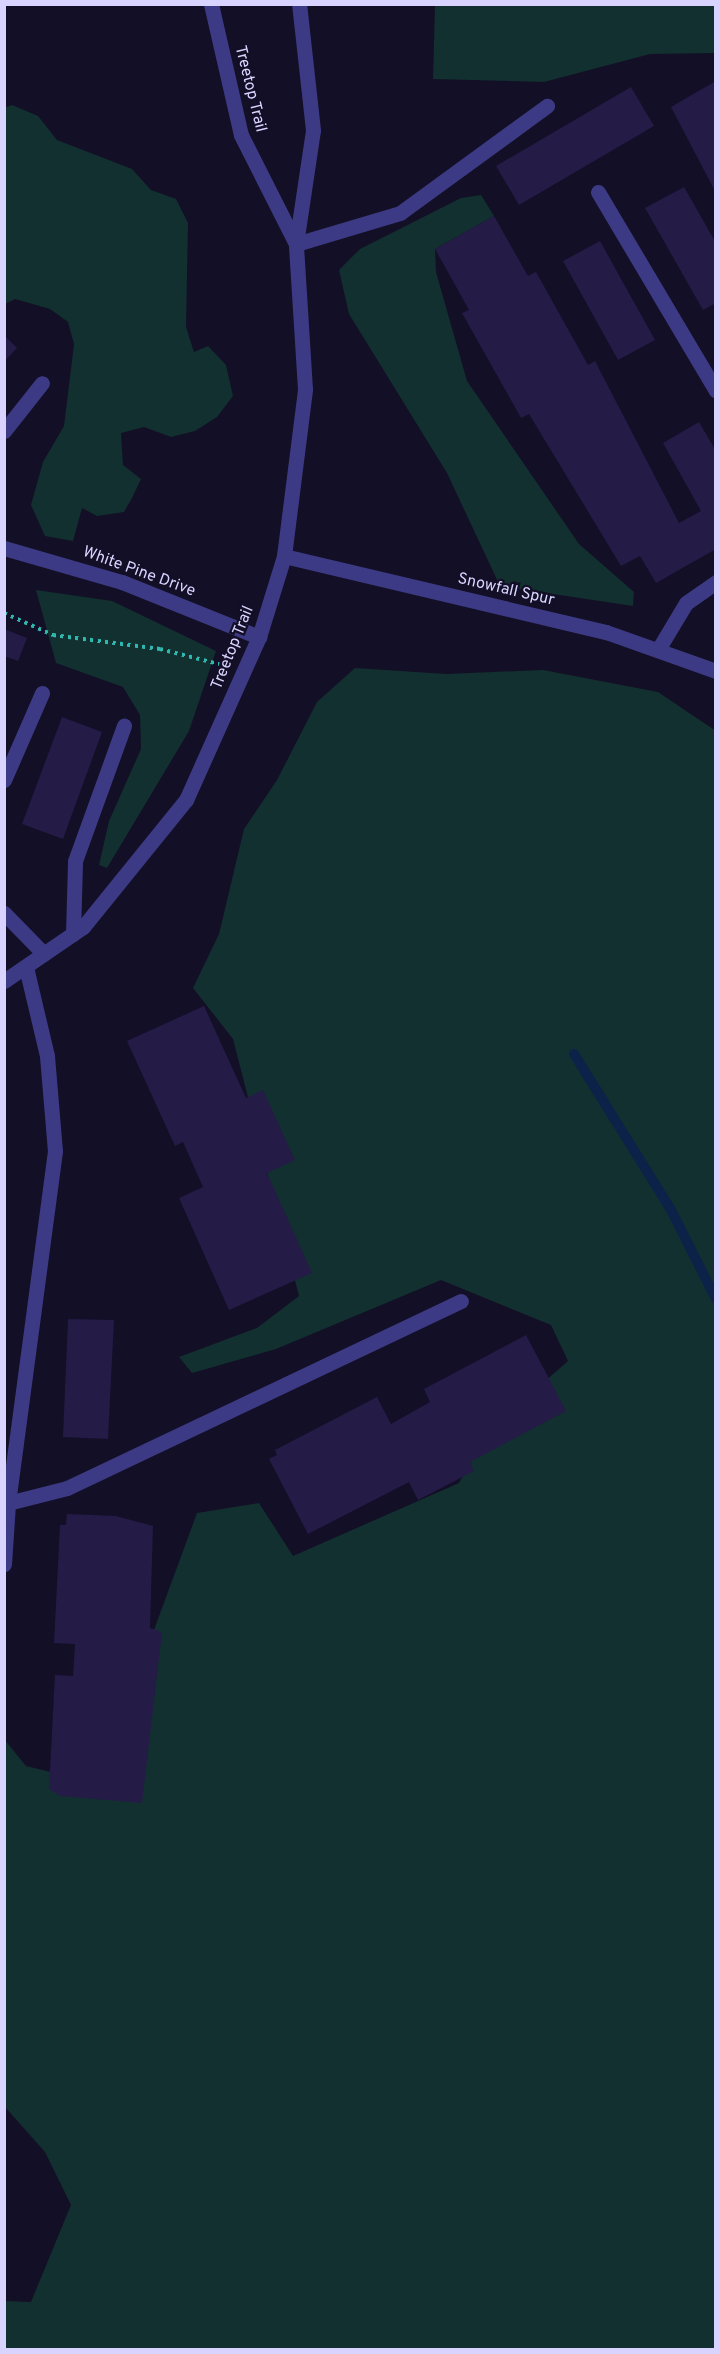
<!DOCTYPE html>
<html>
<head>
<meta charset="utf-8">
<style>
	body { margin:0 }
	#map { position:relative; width:720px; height:2354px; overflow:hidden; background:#130f26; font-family:Overpass,sans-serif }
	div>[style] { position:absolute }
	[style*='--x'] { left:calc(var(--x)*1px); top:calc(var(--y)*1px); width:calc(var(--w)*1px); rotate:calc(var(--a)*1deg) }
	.green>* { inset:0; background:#12302f }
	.stream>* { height:10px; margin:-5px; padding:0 5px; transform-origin:5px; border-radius:5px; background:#0c2248 }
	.building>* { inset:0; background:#241b47 }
	.path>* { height:4px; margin-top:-2px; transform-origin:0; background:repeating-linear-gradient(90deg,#2fb8b0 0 3px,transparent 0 7.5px) }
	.service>* { height:15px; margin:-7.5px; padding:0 7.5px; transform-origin:7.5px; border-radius:7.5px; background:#3d3a85 }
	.minor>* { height:15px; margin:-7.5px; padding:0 7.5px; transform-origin:7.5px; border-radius:7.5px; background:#3d3a85 }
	span { translate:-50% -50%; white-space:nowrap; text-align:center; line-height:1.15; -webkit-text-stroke:4.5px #130f26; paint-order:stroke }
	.street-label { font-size:16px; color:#d9d4ff }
	.frame { position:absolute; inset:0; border:6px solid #d9d4ff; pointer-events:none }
</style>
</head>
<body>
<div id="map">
	<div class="green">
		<i style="clip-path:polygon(435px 5px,715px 5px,715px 53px,650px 54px,544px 82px,433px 79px)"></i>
		<i style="clip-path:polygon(12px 105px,38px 116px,57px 140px,132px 169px,151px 190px,176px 199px,188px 223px,186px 327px,194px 352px,208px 346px,226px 365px,233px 396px,217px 417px,195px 431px,171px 437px,144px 427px,121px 433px,123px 465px,141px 479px,132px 498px,124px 512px,97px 516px,82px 508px,73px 541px,45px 536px,31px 505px,43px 462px,64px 426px,74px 344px,68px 322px,50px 309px,15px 299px,5px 304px,4px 108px)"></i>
		<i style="clip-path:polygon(481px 195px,494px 216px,435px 249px,436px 272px,467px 381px,579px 544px,634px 592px,633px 606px,500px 586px,447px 473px,349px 314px,339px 270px,360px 249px,461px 198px)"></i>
		<i style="clip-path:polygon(36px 590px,112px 601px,216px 651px,189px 731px,107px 868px,99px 865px,109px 821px,141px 749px,140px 715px,123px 687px,56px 663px)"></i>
		<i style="clip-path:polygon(355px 668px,446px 674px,543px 670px,658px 692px,716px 731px,715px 2349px,5px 2349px,5px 2301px,31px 2302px,71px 2205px,45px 2152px,5px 2107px,4px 1739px,26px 1766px,84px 1780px,151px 1638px,197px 1513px,259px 1503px,293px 1556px,459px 1483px,489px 1430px,568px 1361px,551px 1325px,441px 1280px,276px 1349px,192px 1373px,179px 1357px,257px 1328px,299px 1296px,233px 1039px,193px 988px,219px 934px,244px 829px,277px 780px,317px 702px)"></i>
	</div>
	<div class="stream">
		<i style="--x:574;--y:1054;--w:181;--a:58.1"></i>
		<i style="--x:670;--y:1208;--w:102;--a:63.2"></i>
	</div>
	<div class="building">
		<i style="clip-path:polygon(716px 81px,716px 193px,671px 107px)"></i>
		<i style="clip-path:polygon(631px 87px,654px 126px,519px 205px,496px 166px)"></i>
		<i style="clip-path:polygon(684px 187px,716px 243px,716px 303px,703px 310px,645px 208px)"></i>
		<i style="clip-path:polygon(494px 216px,528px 276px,536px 272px,588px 365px,595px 361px,679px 523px,701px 511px,663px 443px,699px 422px,716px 451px,716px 549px,656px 583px,640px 556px,621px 566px,529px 414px,521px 418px,462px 313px,469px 310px,435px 249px)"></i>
		<i style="clip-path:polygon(600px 241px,655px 340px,618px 360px,563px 261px)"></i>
		<i style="clip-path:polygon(5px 336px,17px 348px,5px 361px)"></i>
		<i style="clip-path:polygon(4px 629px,27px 638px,18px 661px,4px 656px)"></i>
		<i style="clip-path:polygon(62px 717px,102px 732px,63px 839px,22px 824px)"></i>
		<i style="clip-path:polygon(204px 1006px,246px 1098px,263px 1090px,295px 1160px,267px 1173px,312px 1273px,229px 1310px,179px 1198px,203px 1187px,183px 1142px,175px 1146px,127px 1041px)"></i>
		<i style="clip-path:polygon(68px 1319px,114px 1320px,108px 1439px,63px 1437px)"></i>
		<i style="clip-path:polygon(526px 1335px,566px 1411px,470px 1462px,474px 1471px,418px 1500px,409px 1482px,308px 1534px,269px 1459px,277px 1455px,275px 1450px,377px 1397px,391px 1424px,430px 1402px,424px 1389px)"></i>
		<i style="clip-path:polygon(67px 1514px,116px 1516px,153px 1526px,150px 1628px,162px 1632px,142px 1803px,60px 1796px,49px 1789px,55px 1675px,73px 1676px,75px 1644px,54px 1643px,60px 1525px,66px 1525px)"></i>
	</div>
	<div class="path">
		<i style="--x:4;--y:613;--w:54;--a:24.2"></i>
		<i style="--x:53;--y:635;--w:108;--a:7.5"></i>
		<i style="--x:160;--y:649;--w:61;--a:14.3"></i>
	</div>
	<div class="service">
		<i style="--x:4;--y:431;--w:61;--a:-51.6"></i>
		<i style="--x:4;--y:780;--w:95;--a:-66.4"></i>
		<i style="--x:4;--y:913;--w:57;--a:45.7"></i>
		<i style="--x:73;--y:934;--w:73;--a:-88.4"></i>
		<i style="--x:75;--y:861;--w:144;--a:-70.1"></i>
	</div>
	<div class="minor">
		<i style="--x:211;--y:4;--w:134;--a:77.1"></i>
		<i style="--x:241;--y:135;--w:122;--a:63.2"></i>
		<i style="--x:598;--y:192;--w:231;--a:59.3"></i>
		<i style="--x:296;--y:244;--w:109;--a:-16.6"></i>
		<i style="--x:400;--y:213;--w:182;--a:-36.1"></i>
		<i style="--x:4;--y:548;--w:123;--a:16.1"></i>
		<i style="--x:122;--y:582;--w:148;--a:21.9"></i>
		<i style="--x:284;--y:556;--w:331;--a:13.3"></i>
		<i style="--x:606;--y:632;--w:117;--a:19.5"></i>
		<i style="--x:659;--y:648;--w:52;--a:-59"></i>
		<i style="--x:686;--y:603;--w:37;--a:-35"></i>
		<i style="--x:26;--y:967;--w:91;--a:76.7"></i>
		<i style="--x:47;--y:1056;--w:95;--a:85.2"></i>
		<i style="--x:55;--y:1151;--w:355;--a:97.6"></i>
		<i style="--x:8;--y:1503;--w:61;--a:-14.3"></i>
		<i style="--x:67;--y:1488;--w:436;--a:-25.4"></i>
		<i style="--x:4;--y:981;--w:96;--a:-34.4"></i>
		<i style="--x:83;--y:927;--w:164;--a:-51"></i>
		<i style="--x:186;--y:800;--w:179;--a:-65.9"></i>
		<i style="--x:259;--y:637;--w:85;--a:-72.8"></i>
		<i style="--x:284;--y:556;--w:168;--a:-82.8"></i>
		<i style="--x:305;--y:389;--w:145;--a:-93.6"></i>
		<i style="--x:296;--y:244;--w:115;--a:-81.5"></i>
		<i style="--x:313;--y:130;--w:127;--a:-96.3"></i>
		<i style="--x:4;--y:1564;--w:61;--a:-86.2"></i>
	</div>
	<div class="street-label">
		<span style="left:250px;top:89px;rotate:76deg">Treetop Trail</span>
		<span style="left:139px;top:572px;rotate:20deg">White Pine Drive</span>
		<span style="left:506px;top:590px;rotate:13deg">Snowfall Spur</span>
		<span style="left:233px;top:648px;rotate:-68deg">Treetop Trail</span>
	</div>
	<div class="frame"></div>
</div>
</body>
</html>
